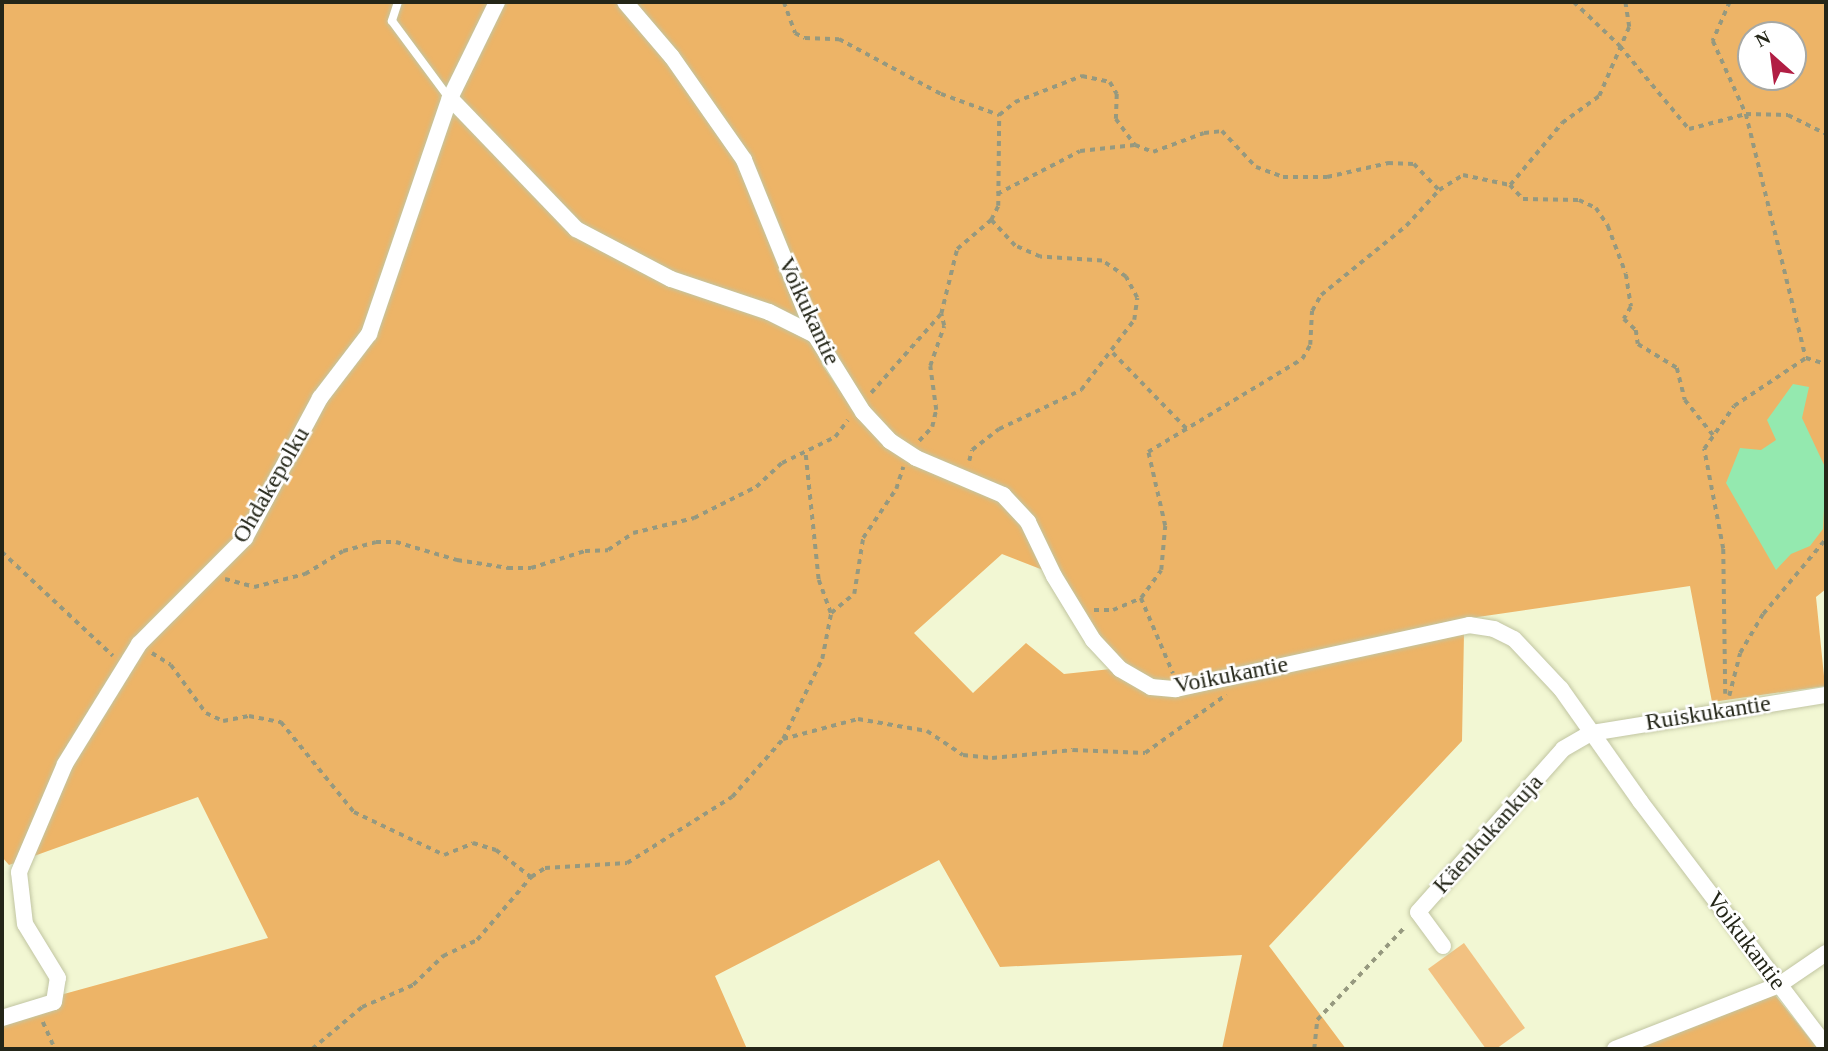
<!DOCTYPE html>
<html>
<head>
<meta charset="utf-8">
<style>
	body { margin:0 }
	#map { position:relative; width:1828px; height:1051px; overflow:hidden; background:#f2f7d3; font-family:Georgia,serif }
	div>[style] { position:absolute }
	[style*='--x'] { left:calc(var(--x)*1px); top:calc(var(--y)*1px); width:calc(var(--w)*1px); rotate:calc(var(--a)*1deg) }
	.green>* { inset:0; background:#f2c181 }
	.forest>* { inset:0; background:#edb467 }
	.water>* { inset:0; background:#94e9af }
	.path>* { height:3.5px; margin-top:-1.75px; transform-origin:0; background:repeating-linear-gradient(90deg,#96997f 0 5px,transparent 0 10px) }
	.roads { filter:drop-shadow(0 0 2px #c1c5a2) drop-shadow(0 0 2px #c1c5a2) }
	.service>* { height:8px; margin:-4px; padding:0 4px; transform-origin:4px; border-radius:4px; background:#fff }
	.minor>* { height:16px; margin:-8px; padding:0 8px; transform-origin:8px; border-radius:8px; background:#fff }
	span { translate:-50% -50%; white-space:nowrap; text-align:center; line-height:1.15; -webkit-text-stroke:5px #fff; paint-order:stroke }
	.street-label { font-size:24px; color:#242618 }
	.frame { position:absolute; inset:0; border:4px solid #242618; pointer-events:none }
	.north { position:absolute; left:1737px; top:21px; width:70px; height:70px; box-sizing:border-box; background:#fff; border:2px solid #a7a8a3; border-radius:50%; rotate:332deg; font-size:19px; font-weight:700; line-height:28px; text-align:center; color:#242618 }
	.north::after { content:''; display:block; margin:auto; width:24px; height:32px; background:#b11e44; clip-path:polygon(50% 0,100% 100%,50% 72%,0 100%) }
</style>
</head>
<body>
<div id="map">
	<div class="green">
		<i style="clip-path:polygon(1464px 943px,1525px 1028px,1496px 1049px,1486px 1049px,1428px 969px)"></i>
	</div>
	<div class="forest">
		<i style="clip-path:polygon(2px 2px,616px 2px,666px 61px,737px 163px,823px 366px,858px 416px,1000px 500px,1023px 524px,1043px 570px,1002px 554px,914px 633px,973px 693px,1026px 643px,1064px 674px,1111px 669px,1146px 692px,1464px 633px,1462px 741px,1269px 946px,1346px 1049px,1222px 1049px,1242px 955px,1000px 967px,939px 860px,715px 976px,747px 1049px,2px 1049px,2px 1011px,268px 938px,198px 797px,9px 865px,2px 857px)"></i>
		<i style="clip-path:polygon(evenodd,633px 2px,1826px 2px,1826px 589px,1816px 597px,1825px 686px,1712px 702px,1690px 586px,1464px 619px,1178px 683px,1152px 681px,1124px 664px,1097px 635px,1008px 490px,917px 454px,894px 438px,868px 407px,834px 358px,750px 157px,633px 2px,1751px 35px,1793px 35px,1793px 77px,1751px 77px,1751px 35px)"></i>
		<i style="clip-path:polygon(1775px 995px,1818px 1049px,1626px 1049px)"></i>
	</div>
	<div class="water">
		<i style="clip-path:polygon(1793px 384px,1809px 387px,1802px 418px,1826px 469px,1823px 529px,1810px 546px,1791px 554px,1776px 570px,1726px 483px,1740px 448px,1761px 450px,1776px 440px,1767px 420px)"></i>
	</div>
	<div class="path">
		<i style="--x:784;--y:2;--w:33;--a:70"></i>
		<i style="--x:795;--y:33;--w:11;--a:27"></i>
		<i style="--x:805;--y:38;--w:34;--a:2"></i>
		<i style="--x:839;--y:39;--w:116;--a:28.3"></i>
		<i style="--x:941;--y:94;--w:62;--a:19.9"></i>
		<i style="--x:1574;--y:2;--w:64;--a:43.7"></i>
		<i style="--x:1620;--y:46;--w:108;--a:50.3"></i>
		<i style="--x:1689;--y:129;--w:59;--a:-14.7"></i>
		<i style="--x:1746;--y:114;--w:42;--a:1.4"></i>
		<i style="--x:1788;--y:115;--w:42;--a:26.6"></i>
		<i style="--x:1730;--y:2;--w:43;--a:113.6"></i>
		<i style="--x:1713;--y:41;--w:80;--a:65.7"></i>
		<i style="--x:1746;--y:114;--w:251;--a:76.2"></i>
		<i style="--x:1510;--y:185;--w:81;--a:-50"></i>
		<i style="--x:1562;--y:123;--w:46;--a:-36.1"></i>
		<i style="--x:1599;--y:96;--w:75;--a:-66.5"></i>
		<i style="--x:1629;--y:27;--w:25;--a:-99"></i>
		<i style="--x:997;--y:194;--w:93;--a:-27.4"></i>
		<i style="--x:1080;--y:151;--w:55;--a:-6.2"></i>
		<i style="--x:1135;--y:145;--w:19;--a:21"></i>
		<i style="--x:1153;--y:152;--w:54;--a:-20.4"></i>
		<i style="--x:1204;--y:133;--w:18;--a:-6"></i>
		<i style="--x:1222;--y:131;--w:50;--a:46.6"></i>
		<i style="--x:1256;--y:167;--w:29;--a:20"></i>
		<i style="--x:1283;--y:177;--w:44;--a:0"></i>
		<i style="--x:1327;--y:177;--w:63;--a:-12.9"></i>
		<i style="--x:1388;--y:163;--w:26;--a:2"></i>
		<i style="--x:1414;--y:164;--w:36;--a:46"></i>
		<i style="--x:1439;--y:190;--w:28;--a:-32"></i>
		<i style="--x:1463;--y:175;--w:48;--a:12"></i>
		<i style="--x:1510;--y:185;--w:19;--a:47"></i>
		<i style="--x:1523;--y:199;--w:56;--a:1"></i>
		<i style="--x:1579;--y:200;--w:19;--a:25"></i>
		<i style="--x:1596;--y:208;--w:22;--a:56"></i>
		<i style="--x:1608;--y:226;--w:51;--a:69.4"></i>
		<i style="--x:1626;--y:274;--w:33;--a:81"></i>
		<i style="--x:1631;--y:307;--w:14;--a:120"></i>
		<i style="--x:1624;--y:319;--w:16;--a:43"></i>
		<i style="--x:1636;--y:330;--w:14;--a:82"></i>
		<i style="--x:1638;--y:344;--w:46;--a:31.6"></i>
		<i style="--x:1677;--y:368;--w:33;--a:76"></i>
		<i style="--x:1685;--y:400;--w:45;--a:51.3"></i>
		<i style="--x:1113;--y:353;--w:106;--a:45.8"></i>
		<i style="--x:871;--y:393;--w:106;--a:-48.5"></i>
		<i style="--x:941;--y:314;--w:67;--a:-76.2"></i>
		<i style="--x:957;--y:249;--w:45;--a:-40.5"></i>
		<i style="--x:991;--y:220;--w:16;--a:-63"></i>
		<i style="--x:998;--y:206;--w:91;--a:-89.4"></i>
		<i style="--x:999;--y:115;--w:21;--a:-39"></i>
		<i style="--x:1015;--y:102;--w:72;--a:-21.2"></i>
		<i style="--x:1082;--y:76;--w:29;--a:12"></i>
		<i style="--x:1110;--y:82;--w:14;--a:60"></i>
		<i style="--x:1117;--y:94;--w:25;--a:92"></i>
		<i style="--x:1116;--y:119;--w:32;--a:54"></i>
		<i style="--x:919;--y:441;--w:19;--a:-47"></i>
		<i style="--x:932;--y:427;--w:17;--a:-77"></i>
		<i style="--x:936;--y:410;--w:44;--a:-97.8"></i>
		<i style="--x:930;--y:366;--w:42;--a:-70.7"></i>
		<i style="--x:944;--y:326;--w:12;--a:-104"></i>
		<i style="--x:806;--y:455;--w:126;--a:84.1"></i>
		<i style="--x:819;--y:580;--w:35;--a:70"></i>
		<i style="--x:969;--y:461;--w:11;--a:-75"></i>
		<i style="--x:972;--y:450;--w:34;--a:-38"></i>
		<i style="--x:999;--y:429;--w:91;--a:-25.4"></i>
		<i style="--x:1081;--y:390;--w:88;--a:-52.9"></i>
		<i style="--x:1134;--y:320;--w:22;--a:-82"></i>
		<i style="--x:1137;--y:298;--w:24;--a:-118"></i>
		<i style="--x:1126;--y:277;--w:29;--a:-146"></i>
		<i style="--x:1102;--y:261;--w:62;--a:-176.3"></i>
		<i style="--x:1040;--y:257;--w:27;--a:-156"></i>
		<i style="--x:1015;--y:246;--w:35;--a:-133"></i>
		<i style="--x:2;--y:552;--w:152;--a:43.1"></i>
		<i style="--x:225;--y:579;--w:30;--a:15"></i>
		<i style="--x:254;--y:587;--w:53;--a:-14.3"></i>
		<i style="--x:305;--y:574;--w:44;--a:-31.2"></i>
		<i style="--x:343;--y:551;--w:34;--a:-15"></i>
		<i style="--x:376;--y:542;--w:20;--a:0"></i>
		<i style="--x:396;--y:542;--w:64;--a:16.4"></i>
		<i style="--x:457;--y:560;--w:52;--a:8.9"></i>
		<i style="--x:508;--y:568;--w:23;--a:0"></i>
		<i style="--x:531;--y:568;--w:57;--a:-17.5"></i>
		<i style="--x:585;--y:551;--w:23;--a:-2"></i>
		<i style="--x:608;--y:550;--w:30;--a:-34"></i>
		<i style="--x:633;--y:533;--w:63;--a:-13.8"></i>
		<i style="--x:694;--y:518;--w:69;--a:-26.6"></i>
		<i style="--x:756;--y:487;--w:35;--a:-43"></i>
		<i style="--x:782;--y:463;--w:59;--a:-26.1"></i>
		<i style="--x:835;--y:437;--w:21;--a:-53"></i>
		<i style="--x:1141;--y:598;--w:82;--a:66.9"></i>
		<i style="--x:1094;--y:610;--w:19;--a:0"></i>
		<i style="--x:1113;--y:610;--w:30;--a:-23"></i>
		<i style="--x:1141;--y:598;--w:34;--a:-54"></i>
		<i style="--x:1161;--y:570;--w:44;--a:-84.8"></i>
		<i style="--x:1165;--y:526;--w:76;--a:-102.9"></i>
		<i style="--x:1148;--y:452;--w:180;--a:-31.1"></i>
		<i style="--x:1302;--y:359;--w:16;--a:-60"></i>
		<i style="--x:1310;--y:345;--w:34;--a:-87"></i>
		<i style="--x:1312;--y:311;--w:18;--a:-61"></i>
		<i style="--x:1321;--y:295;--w:109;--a:-39.1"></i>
		<i style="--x:1406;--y:226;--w:49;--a:-47.5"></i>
		<i style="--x:152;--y:653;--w:22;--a:32"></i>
		<i style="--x:171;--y:665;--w:59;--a:53.9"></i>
		<i style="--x:206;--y:713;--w:19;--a:25"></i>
		<i style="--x:223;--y:721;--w:26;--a:-11"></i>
		<i style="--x:249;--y:716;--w:33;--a:11"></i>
		<i style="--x:281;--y:722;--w:116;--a:51"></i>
		<i style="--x:354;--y:812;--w:100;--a:25.5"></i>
		<i style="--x:444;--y:855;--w:31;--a:-22"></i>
		<i style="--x:473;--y:843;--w:24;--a:17"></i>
		<i style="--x:496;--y:850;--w:44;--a:37.6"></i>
		<i style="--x:1725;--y:694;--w:145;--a:-90.8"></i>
		<i style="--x:1723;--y:549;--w:102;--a:-100.8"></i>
		<i style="--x:1704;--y:449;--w:52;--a:-55.1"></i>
		<i style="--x:1734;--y:406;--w:87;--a:-33.7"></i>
		<i style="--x:1806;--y:358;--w:21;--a:17"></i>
		<i style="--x:1729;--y:696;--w:44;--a:-75.7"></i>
		<i style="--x:1740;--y:653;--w:45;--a:-59.5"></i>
		<i style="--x:1763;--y:614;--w:98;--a:-50"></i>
		<i style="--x:783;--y:739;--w:78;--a:-14.9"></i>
		<i style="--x:858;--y:719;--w:70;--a:9.9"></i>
		<i style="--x:927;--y:731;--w:43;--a:33.7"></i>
		<i style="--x:963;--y:755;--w:29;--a:6"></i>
		<i style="--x:992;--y:758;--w:81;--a:-5.6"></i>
		<i style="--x:1073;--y:750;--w:72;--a:2.4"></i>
		<i style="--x:1145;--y:753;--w:100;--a:-35.6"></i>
		<i style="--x:43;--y:1022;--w:30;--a:66"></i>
		<i style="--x:312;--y:1049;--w:65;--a:-40"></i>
		<i style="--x:362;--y:1007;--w:56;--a:-23.3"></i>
		<i style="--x:413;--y:985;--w:42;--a:-44"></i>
		<i style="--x:443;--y:956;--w:38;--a:-25"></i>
		<i style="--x:477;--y:940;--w:83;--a:-49.4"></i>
		<i style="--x:531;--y:877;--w:17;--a:-33"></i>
		<i style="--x:545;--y:868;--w:82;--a:-3.5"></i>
		<i style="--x:627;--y:863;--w:124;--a:-32.2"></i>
		<i style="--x:732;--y:797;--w:77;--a:-48.7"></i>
		<i style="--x:783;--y:739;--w:89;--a:-64"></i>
		<i style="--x:822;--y:659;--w:47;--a:-78.9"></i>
		<i style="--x:831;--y:613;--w:30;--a:-40"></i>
		<i style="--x:854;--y:594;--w:57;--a:-80.9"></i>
		<i style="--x:863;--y:538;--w:59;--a:-56"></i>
		<i style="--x:896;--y:489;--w:23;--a:-72"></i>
		<i style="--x:1314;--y:1049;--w:29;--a:-84"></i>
		<i style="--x:1317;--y:1020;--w:129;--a:-46.6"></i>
	</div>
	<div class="roads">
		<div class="service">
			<i style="--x:398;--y:2;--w:20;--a:108"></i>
			<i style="--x:392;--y:21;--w:96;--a:53.5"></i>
		</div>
		<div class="minor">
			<i style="--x:625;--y:2;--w:72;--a:49.5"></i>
			<i style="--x:672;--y:57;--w:126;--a:55"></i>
			<i style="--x:744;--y:160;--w:189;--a:67.9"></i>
			<i style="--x:815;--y:335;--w:91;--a:58.1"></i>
			<i style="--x:863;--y:412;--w:40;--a:47"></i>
			<i style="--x:890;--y:441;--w:31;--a:33"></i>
			<i style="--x:916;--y:458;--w:95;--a:23"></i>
			<i style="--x:1003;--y:495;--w:37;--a:47"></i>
			<i style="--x:1028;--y:522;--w:60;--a:64.3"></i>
			<i style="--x:1054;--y:576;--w:75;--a:58.6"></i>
			<i style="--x:1093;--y:640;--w:40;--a:47"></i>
			<i style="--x:1120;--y:669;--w:36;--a:30"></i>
			<i style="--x:1151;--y:687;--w:25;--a:5"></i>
			<i style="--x:1176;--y:689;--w:300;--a:-12.3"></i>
			<i style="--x:1469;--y:625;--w:25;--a:9"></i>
			<i style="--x:1494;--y:629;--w:22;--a:27"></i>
			<i style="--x:1514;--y:639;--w:69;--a:46.8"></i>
			<i style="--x:1561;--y:689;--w:137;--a:54.8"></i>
			<i style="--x:1640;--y:801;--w:308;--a:52.8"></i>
			<i style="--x:450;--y:98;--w:182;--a:46.1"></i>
			<i style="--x:576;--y:229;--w:107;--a:27.8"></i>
			<i style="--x:671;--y:279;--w:103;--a:18.6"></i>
			<i style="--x:769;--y:312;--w:51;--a:26.6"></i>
			<i style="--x:1443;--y:946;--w:42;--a:-126.3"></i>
			<i style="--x:1418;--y:912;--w:218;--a:-48.3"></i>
			<i style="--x:1563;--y:749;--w:32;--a:-30"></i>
			<i style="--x:1591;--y:733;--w:238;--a:-9.2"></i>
			<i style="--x:2;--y:1018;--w:54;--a:-17.1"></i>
			<i style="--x:54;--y:1002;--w:24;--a:-81"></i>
			<i style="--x:58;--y:978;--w:63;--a:-121.4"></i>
			<i style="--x:25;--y:924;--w:52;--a:-96.6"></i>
			<i style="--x:19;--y:872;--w:117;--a:-66.9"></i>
			<i style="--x:65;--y:764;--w:141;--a:-58.3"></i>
			<i style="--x:139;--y:644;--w:150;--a:-45"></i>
			<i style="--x:245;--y:538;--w:159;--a:-61.8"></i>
			<i style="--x:320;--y:398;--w:81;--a:-52.6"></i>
			<i style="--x:369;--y:334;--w:250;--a:-71.1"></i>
			<i style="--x:450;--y:98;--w:107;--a:-63.9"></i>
			<i style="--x:1615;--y:1049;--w:176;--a:-21.3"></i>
			<i style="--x:1779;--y:985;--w:57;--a:-34.2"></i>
		</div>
	</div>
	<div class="street-label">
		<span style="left:809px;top:311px;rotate:65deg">Voikukantie</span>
		<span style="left:271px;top:485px;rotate:-60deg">Ohdakepolku</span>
		<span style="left:1231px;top:675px;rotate:-11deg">Voikukantie</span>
		<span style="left:1708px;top:713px;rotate:-9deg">Ruiskukantie</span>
		<span style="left:1488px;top:834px;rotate:-48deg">Käenkukankuja</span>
		<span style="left:1746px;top:941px;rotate:53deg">Voikukantie</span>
	</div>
	<div class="frame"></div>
	<div class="north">N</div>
</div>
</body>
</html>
